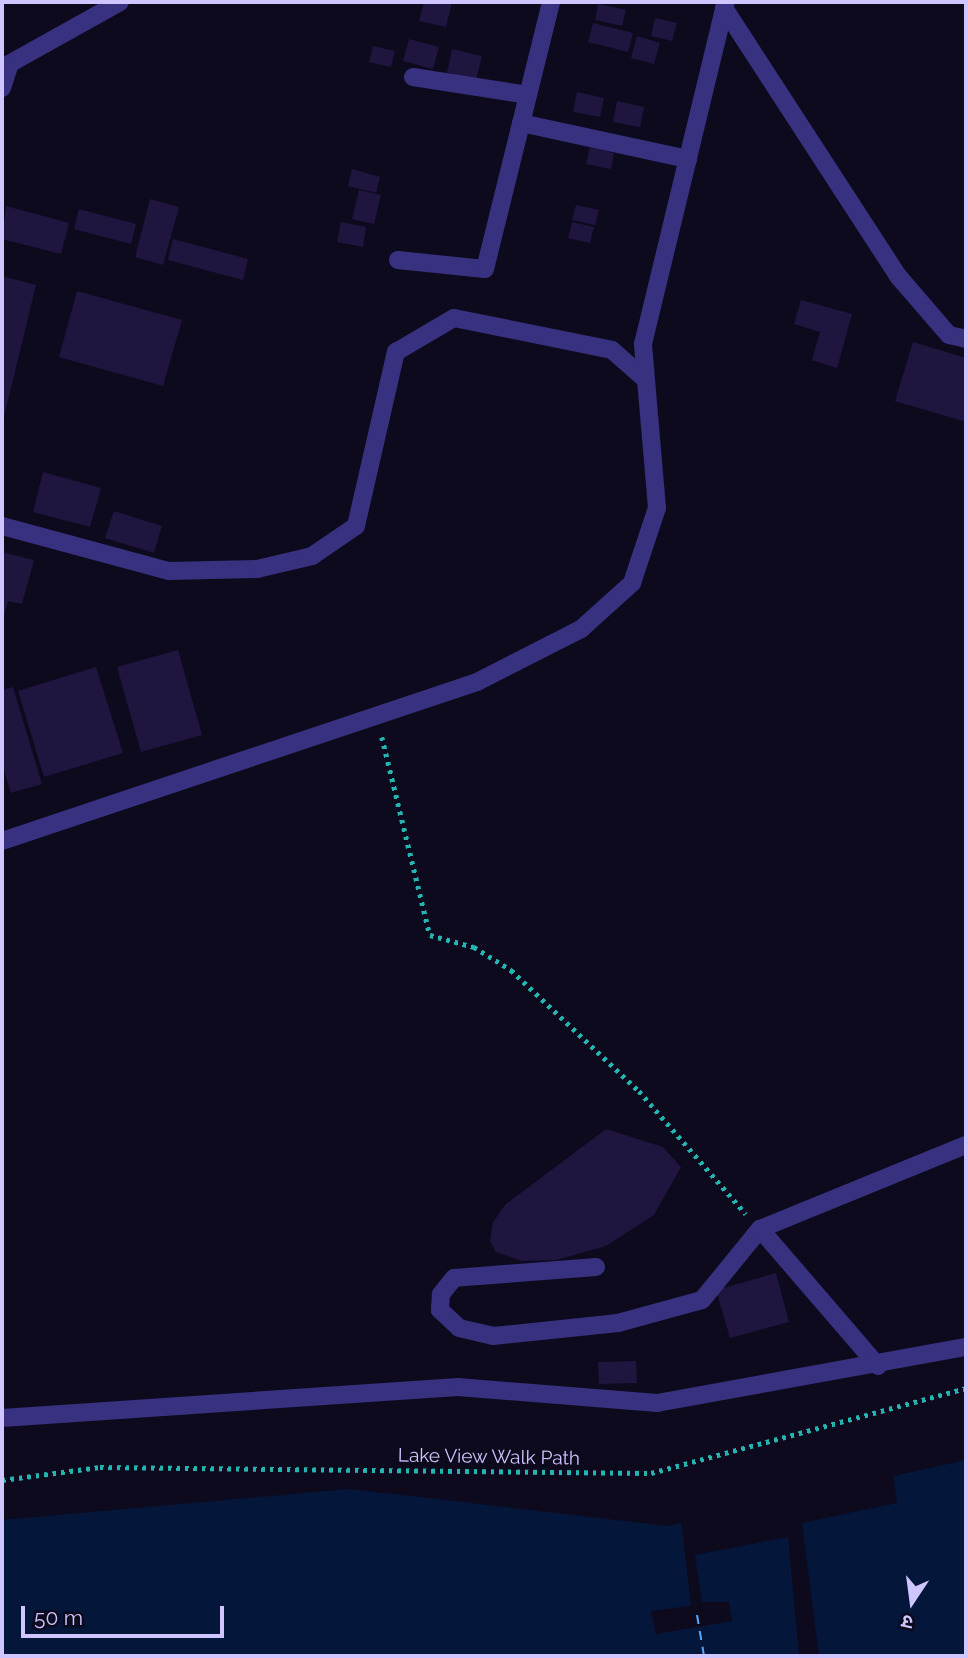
<!DOCTYPE html>
<html>
<head>
<meta charset="utf-8">
<style>
	body { margin:0 }
	#map { position:relative; width:968px; height:1658px; overflow:hidden; background:#0e0a1d; font-family:Raleway,"Noto Sans Devanagari",sans-serif }
	div>[style] { position:absolute }
	[style*='--x'] { left:calc(var(--x)*1px); top:calc(var(--y)*1px); width:calc(var(--w)*1px); rotate:calc(var(--a)*1deg) }
	.water>* { inset:0; background:#05163b }
	.pier>* { inset:0; background:#0e0a1d }
	.ferry>* { height:2px; margin-top:-1px; transform-origin:0; background:repeating-linear-gradient(90deg,#54a9ff 0 9px,transparent 0 16px) }
	.building>* { inset:0; background:#1f153f }
	.path>* { height:4.5px; margin-top:-2.25px; transform-origin:0; background:repeating-linear-gradient(90deg,#24b5b2 0 3.5px,transparent 0 8.5px) }
	.minor>* { height:18px; margin:-9px; padding:0 9px; transform-origin:9px; border-radius:9px; background:#373180 }
	span { translate:-50% -50%; white-space:nowrap; text-align:center; line-height:1.15; -webkit-text-stroke:5px #0e0a1d; paint-order:stroke }
	.street-label { font-size:19px; color:#cfc6ff }
	.frame { position:absolute; inset:0; border:4px solid #cfc6ff; pointer-events:none }
	.north { position:absolute; left:877px; top:1567px; width:70px; height:70px; -webkit-text-stroke:5px #0e0a1d; paint-order:stroke; rotate:193deg; font-size:19px; font-weight:700; line-height:28px; text-align:center; color:#cfc6ff }
	.north::after { content:''; display:block; margin:auto; width:24px; height:32px; background:#cfc6ff; clip-path:polygon(50% 0,100% 100%,50% 72%,0 100%) }
	.scale { position:absolute; left:21px; top:1606px; width:203px; height:32px; box-sizing:border-box; border:4px solid #cfc6ff; border-top:0; padding-left:9px; font-size:21px; line-height:24px; white-space:nowrap; color:#cfc6ff; -webkit-text-stroke:5px #0e0a1d; paint-order:stroke }
</style>
</head>
<body>
<div id="map">
	<div class="water">
		<i style="clip-path:polygon(966px 1460px,966px 1656px,2px 1656px,2px 1520px,350px 1489px,668px 1526px)"></i>
	</div>
	<div class="pier">
		<i style="clip-path:polygon(893px 1472px,897px 1503px,802px 1523px,819px 1656px,799px 1656px,788px 1537px,695px 1555px,702px 1602px,729px 1602px,732px 1621px,656px 1634px,651px 1611px,691px 1606px,681px 1520px)"></i>
	</div>
	<div class="ferry">
		<i style="--x:697;--y:1615;--w:42;--a:80.3"></i>
	</div>
	<div class="building">
		<i style="clip-path:polygon(424px 2px,452px 2px,446px 27px,419px 21px)"></i>
		<i style="clip-path:polygon(598px 4px,626px 10px,622px 26px,595px 20px)"></i>
		<i style="clip-path:polygon(655px 18px,677px 23px,672px 41px,651px 36px)"></i>
		<i style="clip-path:polygon(593px 23px,633px 33px,628px 52px,588px 42px)"></i>
		<i style="clip-path:polygon(637px 36px,660px 43px,654px 64px,631px 58px)"></i>
		<i style="clip-path:polygon(409px 39px,439px 47px,433px 69px,403px 61px)"></i>
		<i style="clip-path:polygon(373px 46px,395px 51px,391px 67px,369px 62px)"></i>
		<i style="clip-path:polygon(452px 49px,482px 56px,476px 80px,447px 73px)"></i>
		<i style="clip-path:polygon(577px 92px,604px 98px,600px 117px,573px 112px)"></i>
		<i style="clip-path:polygon(617px 101px,644px 107px,640px 127px,613px 122px)"></i>
		<i style="clip-path:polygon(590px 147px,614px 153px,611px 169px,586px 164px)"></i>
		<i style="clip-path:polygon(352px 169px,380px 177px,376px 193px,348px 186px)"></i>
		<i style="clip-path:polygon(359px 190px,381px 195px,374px 224px,352px 219px)"></i>
		<i style="clip-path:polygon(150px 199px,179px 207px,163px 265px,135px 257px)"></i>
		<i style="clip-path:polygon(576px 205px,599px 210px,595px 225px,572px 220px)"></i>
		<i style="clip-path:polygon(6px 206px,69px 223px,61px 254px,2px 239px)"></i>
		<i style="clip-path:polygon(79px 209px,136px 224px,131px 244px,74px 229px)"></i>
		<i style="clip-path:polygon(341px 222px,366px 227px,363px 247px,337px 242px)"></i>
		<i style="clip-path:polygon(572px 222px,594px 227px,590px 243px,568px 238px)"></i>
		<i style="clip-path:polygon(173px 239px,248px 259px,243px 280px,168px 260px)"></i>
		<i style="clip-path:polygon(2px 276px,36px 285px,3px 421px,2px 421px)"></i>
		<i style="clip-path:polygon(77px 291px,182px 320px,163px 386px,59px 357px)"></i>
		<i style="clip-path:polygon(801px 300px,852px 314px,837px 368px,812px 360px,820px 332px,794px 324px)"></i>
		<i style="clip-path:polygon(913px 342px,966px 358px,966px 422px,895px 401px)"></i>
		<i style="clip-path:polygon(43px 472px,101px 488px,90px 527px,33px 512px)"></i>
		<i style="clip-path:polygon(114px 511px,162px 526px,154px 553px,105px 538px)"></i>
		<i style="clip-path:polygon(2px 552px,34px 560px,22px 604px,8px 601px,3px 619px)"></i>
		<i style="clip-path:polygon(178px 650px,202px 735px,141px 752px,117px 667px)"></i>
		<i style="clip-path:polygon(96px 667px,123px 753px,44px 777px,18px 691px)"></i>
		<i style="clip-path:polygon(13px 687px,42px 784px,11px 793px,2px 764px,2px 690px)"></i>
		<i style="clip-path:polygon(606px 1129px,663px 1147px,681px 1167px,654px 1215px,606px 1246px,556px 1260px,522px 1261px,496px 1252px,490px 1241px,493px 1222px,506px 1204px)"></i>
		<i style="clip-path:polygon(776px 1273px,789px 1322px,730px 1338px,716px 1290px)"></i>
		<i style="clip-path:polygon(636px 1361px,637px 1383px,599px 1384px,598px 1362px)"></i>
	</div>
	<div class="path">
		<i style="--x:382;--y:737;--w:204;--a:76.4"></i>
		<i style="--x:430;--y:935;--w:46;--a:15.3"></i>
		<i style="--x:474;--y:947;--w:44;--a:31.9"></i>
		<i style="--x:511;--y:970;--w:176;--a:43.4"></i>
		<i style="--x:639;--y:1091;--w:163;--a:49"></i>
		<i style="--x:2;--y:1480;--w:99;--a:-7.6"></i>
		<i style="--x:100;--y:1467;--w:551;--a:0.62"></i>
		<i style="--x:651;--y:1473;--w:326;--a:-15.1"></i>
	</div>
	<div class="minor">
		<i style="--x:724;--y:8;--w:320;--a:57"></i>
		<i style="--x:898;--y:276;--w:78;--a:49.2"></i>
		<i style="--x:949;--y:335;--w:17;--a:13"></i>
		<i style="--x:2;--y:68;--w:135;--a:-29.2"></i>
		<i style="--x:413;--y:77;--w:116;--a:8.9"></i>
		<i style="--x:2;--y:88;--w:22;--a:-72"></i>
		<i style="--x:521;--y:123;--w:171;--a:12.2"></i>
		<i style="--x:398;--y:260;--w:87;--a:5.9"></i>
		<i style="--x:485;--y:269;--w:275;--a:-76.1"></i>
		<i style="--x:2;--y:526;--w:173;--a:15.1"></i>
		<i style="--x:169;--y:571;--w:88;--a:-1.3"></i>
		<i style="--x:257;--y:569;--w:57;--a:-13.3"></i>
		<i style="--x:312;--y:556;--w:53;--a:-34.3"></i>
		<i style="--x:356;--y:526;--w:179;--a:-77.1"></i>
		<i style="--x:396;--y:352;--w:67;--a:-30.4"></i>
		<i style="--x:454;--y:318;--w:161;--a:11.4"></i>
		<i style="--x:612;--y:350;--w:45;--a:41.4"></i>
		<i style="--x:2;--y:841;--w:501;--a:-18.51"></i>
		<i style="--x:477;--y:682;--w:117;--a:-27"></i>
		<i style="--x:581;--y:629;--w:69;--a:-42"></i>
		<i style="--x:632;--y:583;--w:79;--a:-71.6"></i>
		<i style="--x:657;--y:508;--w:165;--a:-94.9"></i>
		<i style="--x:643;--y:344;--w:352;--a:-76.4"></i>
		<i style="--x:596;--y:1267;--w:142;--a:175.6"></i>
		<i style="--x:454;--y:1278;--w:21;--a:129"></i>
		<i style="--x:441;--y:1294;--w:16;--a:94"></i>
		<i style="--x:440;--y:1310;--w:26;--a:43"></i>
		<i style="--x:459;--y:1328;--w:35;--a:13"></i>
		<i style="--x:493;--y:1336;--w:126;--a:-5.9"></i>
		<i style="--x:618;--y:1323;--w:87;--a:-15.3"></i>
		<i style="--x:702;--y:1300;--w:92;--a:-50.8"></i>
		<i style="--x:878;--y:1366;--w:181;--a:-130.7"></i>
		<i style="--x:760;--y:1229;--w:222;--a:-22.2"></i>
		<i style="--x:2;--y:1418;--w:457;--a:-3.9"></i>
		<i style="--x:458;--y:1387;--w:200;--a:4.6"></i>
		<i style="--x:657;--y:1403;--w:314;--a:-10.3"></i>
	</div>
	<div class="street-label">
		<span style="left:489px;top:1457px;rotate:1deg">Lake View Walk Path</span>
	</div>
	<div class="frame"></div>
	<div class="north">उ</div>
	<div class="scale">50 m</div>
</div>
</body>
</html>
